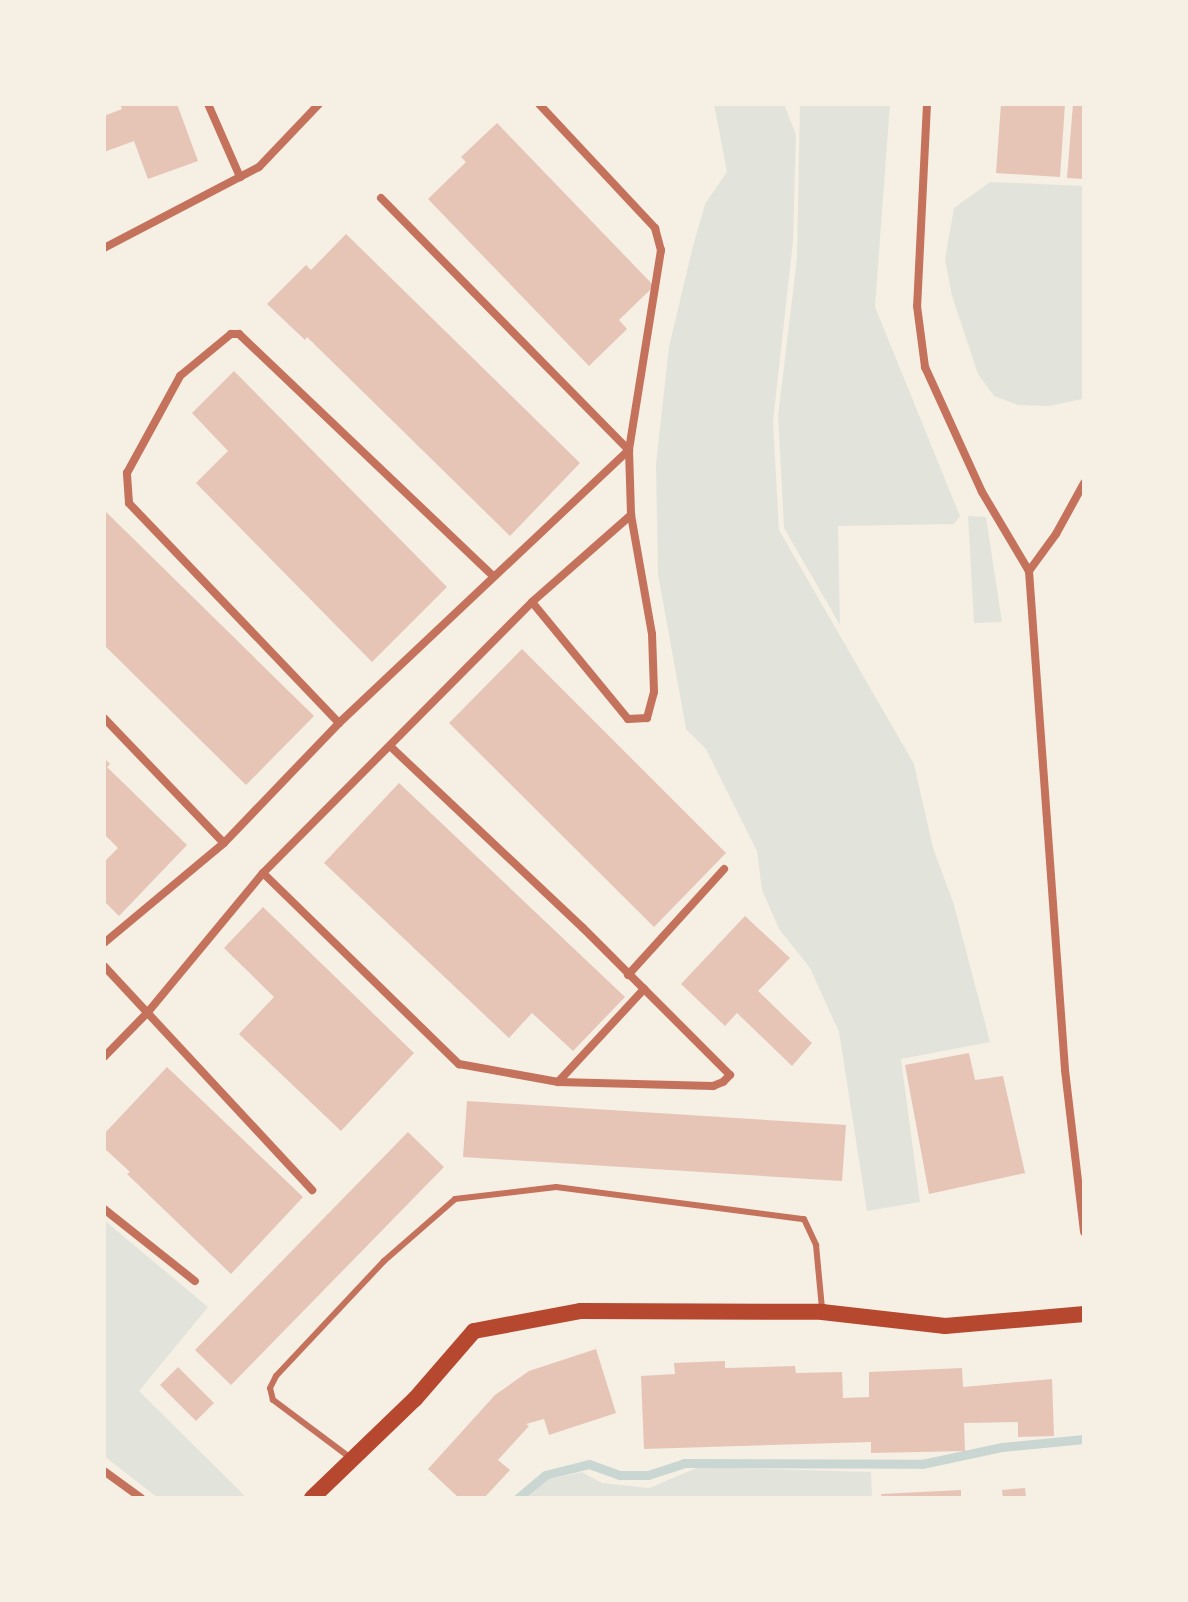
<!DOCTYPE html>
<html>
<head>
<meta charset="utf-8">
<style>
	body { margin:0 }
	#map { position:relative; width:1188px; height:1602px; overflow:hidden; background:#f6efe4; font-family:"Golos Text",sans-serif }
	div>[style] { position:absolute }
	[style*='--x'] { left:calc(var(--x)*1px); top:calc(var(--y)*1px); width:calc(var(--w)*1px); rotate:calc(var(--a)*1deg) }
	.green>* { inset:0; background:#e2e4dc }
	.stream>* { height:9px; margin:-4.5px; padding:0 4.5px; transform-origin:4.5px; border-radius:4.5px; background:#c9d6d2 }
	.building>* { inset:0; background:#e6c5b7 }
	.service>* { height:6px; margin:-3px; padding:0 3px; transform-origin:3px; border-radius:3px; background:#c5725c }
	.minor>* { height:8px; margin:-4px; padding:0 4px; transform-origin:4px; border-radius:4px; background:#c5725c }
	.secondary>* { height:16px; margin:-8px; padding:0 8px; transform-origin:8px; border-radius:8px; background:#b5482f }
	span { translate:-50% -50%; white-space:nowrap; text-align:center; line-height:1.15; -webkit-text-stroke:6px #f6efe4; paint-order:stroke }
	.frame { position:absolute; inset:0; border:106px solid #f6efe4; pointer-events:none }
</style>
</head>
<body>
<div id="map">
	<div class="green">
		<i style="clip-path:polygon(714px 104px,784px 104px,796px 135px,793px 241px,773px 421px,779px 530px,914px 764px,933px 848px,954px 905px,990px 1042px,901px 1059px,920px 1202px,867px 1211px,839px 1032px,810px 968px,779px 929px,762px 890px,757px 851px,706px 749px,686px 729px,658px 574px,656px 464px,669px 347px,692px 250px,705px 204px,727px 172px)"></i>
		<i style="clip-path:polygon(800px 104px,890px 104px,875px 307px,960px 516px,954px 524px,838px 526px,840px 625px,784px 528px,778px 416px,797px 258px)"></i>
		<i style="clip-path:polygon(990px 182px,1084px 186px,1082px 399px,1049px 406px,1018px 405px,994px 396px,978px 374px,952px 296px,945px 259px,954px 208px)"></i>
		<i style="clip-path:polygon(968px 516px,986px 517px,1002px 622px,974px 623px)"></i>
		<i style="clip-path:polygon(104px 1220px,208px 1307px,139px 1391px,247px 1498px,158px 1498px,104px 1456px)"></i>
		<i style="clip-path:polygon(699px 1467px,871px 1472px,872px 1498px,527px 1498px,547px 1480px,582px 1472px,602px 1483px,649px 1488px)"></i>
	</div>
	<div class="stream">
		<i style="--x:518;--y:1498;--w:35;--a:-40"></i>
		<i style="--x:545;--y:1475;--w:45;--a:-14"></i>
		<i style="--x:589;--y:1464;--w:33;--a:20"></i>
		<i style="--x:620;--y:1475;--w:28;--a:0"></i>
		<i style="--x:648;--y:1475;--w:38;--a:-18"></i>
		<i style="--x:684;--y:1463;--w:238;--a:0.2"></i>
		<i style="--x:922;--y:1464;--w:82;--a:-12"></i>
		<i style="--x:1002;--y:1447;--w:82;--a:-5.6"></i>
	</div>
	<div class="building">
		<i style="clip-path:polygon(120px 104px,177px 104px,198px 161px,148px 179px,134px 141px,104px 152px,104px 116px,122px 109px)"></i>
		<i style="clip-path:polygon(1001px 104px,1065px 104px,1060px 177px,996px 173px)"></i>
		<i style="clip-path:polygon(1073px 104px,1084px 104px,1084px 179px,1067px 178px)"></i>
		<i style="clip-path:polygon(497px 123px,654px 286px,619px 320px,627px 329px,589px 366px,428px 199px,466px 162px,461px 157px)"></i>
		<i style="clip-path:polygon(346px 234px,580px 463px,510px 536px,307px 337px,305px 340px,267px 304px,306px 265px,311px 270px)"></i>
		<i style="clip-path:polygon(234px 371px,447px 587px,372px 662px,196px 483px,228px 451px,192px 413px)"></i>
		<i style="clip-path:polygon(104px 510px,314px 716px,246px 785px,104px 645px)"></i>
		<i style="clip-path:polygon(522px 649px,726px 853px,654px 927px,449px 723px)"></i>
		<i style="clip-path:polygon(104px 758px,110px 764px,107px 767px,187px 845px,119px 916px,104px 901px,104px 862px,118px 848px,104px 834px)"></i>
		<i style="clip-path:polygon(399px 783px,625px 997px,573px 1051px,532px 1013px,509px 1038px,324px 863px)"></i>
		<i style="clip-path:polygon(263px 907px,414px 1053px,341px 1131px,239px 1034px,274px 997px,224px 948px)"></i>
		<i style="clip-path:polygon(745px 916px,790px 958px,758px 991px,812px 1043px,792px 1066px,737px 1013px,725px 1026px,681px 984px)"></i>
		<i style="clip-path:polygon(969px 1053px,975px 1080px,1003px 1076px,1025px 1173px,929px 1194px,905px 1065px)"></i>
		<i style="clip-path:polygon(167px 1067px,303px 1197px,231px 1274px,127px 1174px,130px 1172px,104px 1148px,104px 1134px)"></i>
		<i style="clip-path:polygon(467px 1101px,846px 1125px,842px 1181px,463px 1157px)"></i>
		<i style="clip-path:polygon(408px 1132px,444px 1167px,231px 1385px,195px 1350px)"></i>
		<i style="clip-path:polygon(596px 1349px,616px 1413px,549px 1435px,544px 1419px,526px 1424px,529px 1426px,498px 1460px,510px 1470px,484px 1498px,459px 1498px,428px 1469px,495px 1395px,529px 1371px)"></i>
		<i style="clip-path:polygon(725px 1361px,725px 1368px,795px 1366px,796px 1373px,842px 1372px,843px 1398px,869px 1397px,869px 1372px,962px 1368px,963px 1387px,1052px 1379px,1054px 1436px,1018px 1437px,1018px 1422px,964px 1423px,965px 1451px,871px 1453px,871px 1442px,644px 1449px,641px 1376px,675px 1374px,674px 1363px)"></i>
		<i style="clip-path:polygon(178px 1367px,214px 1403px,196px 1421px,160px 1385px)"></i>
		<i style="clip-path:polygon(1025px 1488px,1026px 1498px,1003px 1498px,1002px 1490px)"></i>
		<i style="clip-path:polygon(961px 1490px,961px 1498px,882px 1498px,881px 1494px)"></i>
	</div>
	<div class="service">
		<i style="--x:352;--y:1459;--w:99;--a:-143.2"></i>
		<i style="--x:273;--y:1400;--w:12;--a:-104"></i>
		<i style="--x:270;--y:1388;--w:13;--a:-63"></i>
		<i style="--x:276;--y:1376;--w:158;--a:-46.8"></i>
		<i style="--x:384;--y:1261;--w:94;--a:-41.1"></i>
		<i style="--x:455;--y:1199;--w:102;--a:-6.8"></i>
		<i style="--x:556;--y:1187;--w:250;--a:7.4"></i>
		<i style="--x:804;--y:1219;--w:29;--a:65"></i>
		<i style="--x:816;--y:1245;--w:64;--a:84.6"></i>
	</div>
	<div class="minor">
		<i style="--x:208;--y:104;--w:80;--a:66.3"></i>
		<i style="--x:539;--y:104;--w:170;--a:46.9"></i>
		<i style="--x:655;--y:228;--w:23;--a:75"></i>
		<i style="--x:661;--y:250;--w:203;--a:99.1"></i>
		<i style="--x:927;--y:104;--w:202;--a:92.8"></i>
		<i style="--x:917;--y:306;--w:62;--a:82.5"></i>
		<i style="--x:925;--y:367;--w:137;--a:65.5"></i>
		<i style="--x:982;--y:492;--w:92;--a:59.3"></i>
		<i style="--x:1029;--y:571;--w:500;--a:85.87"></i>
		<i style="--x:1065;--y:1070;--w:163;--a:83.3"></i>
		<i style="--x:381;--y:198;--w:354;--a:45.5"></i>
		<i style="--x:104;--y:248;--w:175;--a:-27.6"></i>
		<i style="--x:259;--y:167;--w:87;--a:-46.4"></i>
		<i style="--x:1029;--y:571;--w:46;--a:-53.9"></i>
		<i style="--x:1056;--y:534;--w:58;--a:-61.2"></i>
		<i style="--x:104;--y:718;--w:173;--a:46.2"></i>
		<i style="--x:339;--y:723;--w:304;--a:-133.7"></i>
		<i style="--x:129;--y:503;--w:30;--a:-94"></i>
		<i style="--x:127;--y:473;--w:111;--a:-61.3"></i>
		<i style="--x:180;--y:376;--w:66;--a:-39.5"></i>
		<i style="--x:231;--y:334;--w:8;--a:0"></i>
		<i style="--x:239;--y:334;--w:351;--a:43.6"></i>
		<i style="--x:263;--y:873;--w:274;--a:44.3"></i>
		<i style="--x:459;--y:1064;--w:101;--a:10.3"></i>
		<i style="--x:558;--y:1082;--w:155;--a:1.5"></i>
		<i style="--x:713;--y:1086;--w:11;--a:-22"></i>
		<i style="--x:723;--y:1082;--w:10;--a:-45"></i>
		<i style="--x:730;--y:1075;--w:208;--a:-135"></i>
		<i style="--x:583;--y:928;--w:264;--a:-136.7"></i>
		<i style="--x:104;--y:943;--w:156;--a:-39.8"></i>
		<i style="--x:224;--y:843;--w:166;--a:-46.2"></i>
		<i style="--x:339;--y:723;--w:398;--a:-43.3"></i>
		<i style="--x:629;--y:450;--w:65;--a:88.2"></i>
		<i style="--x:631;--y:515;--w:121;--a:80"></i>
		<i style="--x:652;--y:634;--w:58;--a:88"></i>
		<i style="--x:654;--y:692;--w:27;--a:105"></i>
		<i style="--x:647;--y:718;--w:19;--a:177"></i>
		<i style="--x:628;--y:719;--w:151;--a:-129.4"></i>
		<i style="--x:104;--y:966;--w:306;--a:47.1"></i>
		<i style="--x:628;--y:975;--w:143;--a:-47.8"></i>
		<i style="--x:104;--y:1057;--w:63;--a:-45.6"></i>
		<i style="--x:148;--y:1012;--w:180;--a:-50.4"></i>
		<i style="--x:263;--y:873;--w:382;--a:-45.2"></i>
		<i style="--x:532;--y:602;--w:132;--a:-41.3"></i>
		<i style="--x:558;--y:1082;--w:127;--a:-47.2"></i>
		<i style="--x:104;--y:1209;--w:116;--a:38.4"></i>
		<i style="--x:104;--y:1471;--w:46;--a:36.1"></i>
	</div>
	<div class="secondary">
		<i style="--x:312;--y:1498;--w:143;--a:-43.9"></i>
		<i style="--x:415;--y:1399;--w:90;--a:-49.1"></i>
		<i style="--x:474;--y:1331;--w:109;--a:-10.6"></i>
		<i style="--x:581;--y:1311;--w:241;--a:0.2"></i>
		<i style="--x:822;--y:1312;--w:124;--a:6.5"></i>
		<i style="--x:945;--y:1326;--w:140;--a:-4.9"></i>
	</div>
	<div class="frame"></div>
</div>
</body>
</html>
